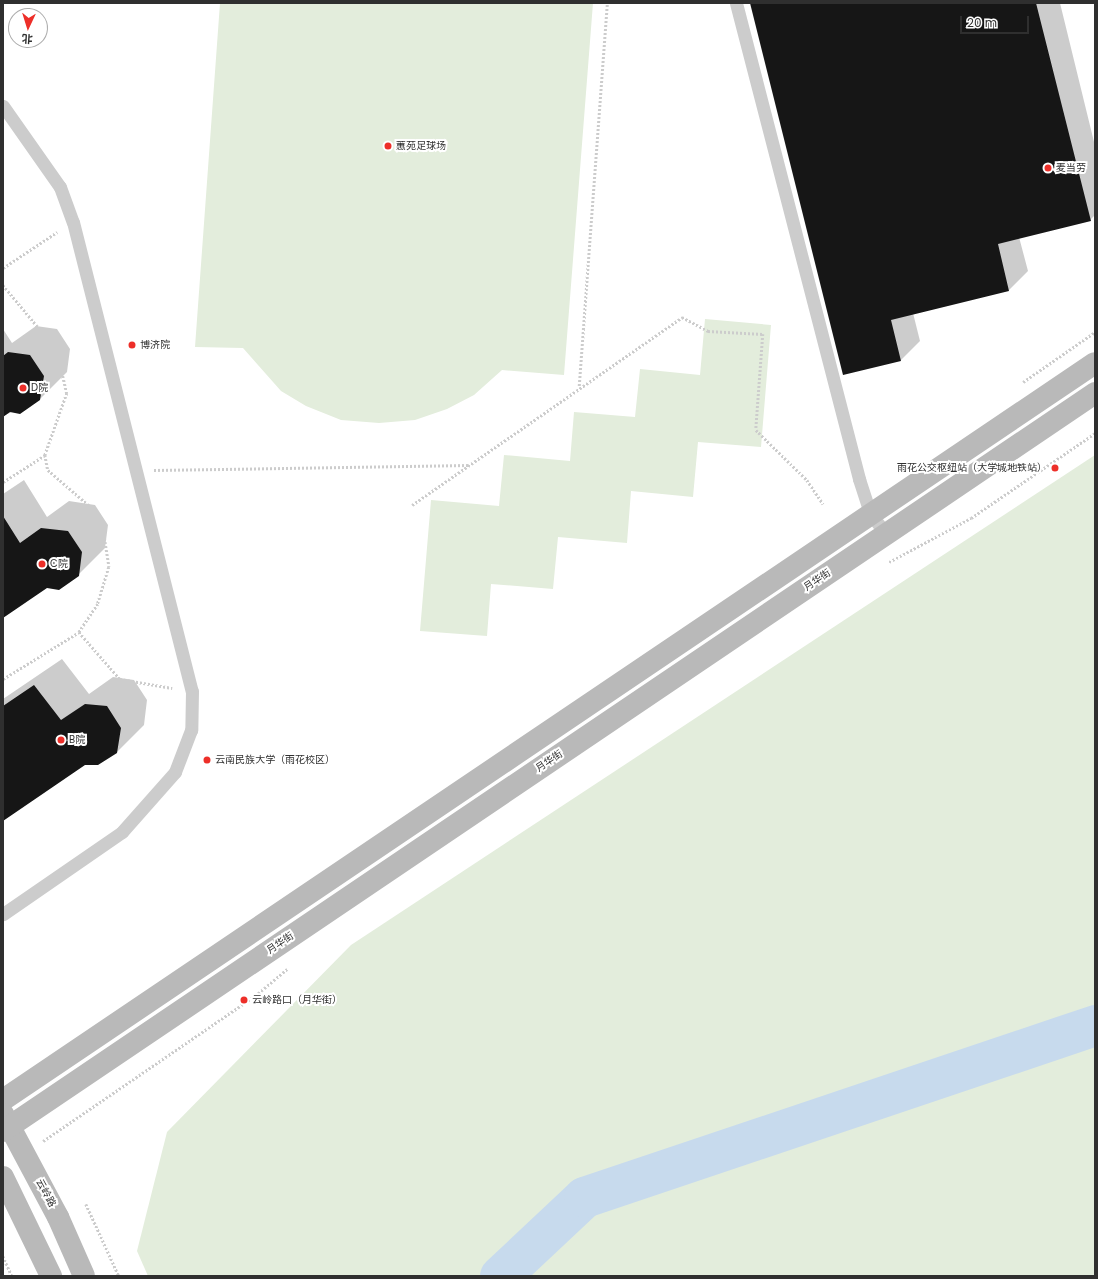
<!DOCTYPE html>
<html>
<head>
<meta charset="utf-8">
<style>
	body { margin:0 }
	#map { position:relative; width:1098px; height:1279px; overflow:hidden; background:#fff; font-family:Poppins,"Noto Sans SC",sans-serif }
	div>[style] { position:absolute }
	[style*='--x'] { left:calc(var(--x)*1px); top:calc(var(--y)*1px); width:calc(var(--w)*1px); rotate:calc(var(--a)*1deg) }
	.green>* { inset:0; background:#e3eddc }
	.shadow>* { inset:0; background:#0003 }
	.river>* { height:41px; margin:-20.5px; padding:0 20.5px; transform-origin:20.5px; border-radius:20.5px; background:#c7daed }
	.building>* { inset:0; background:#161616 }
	.path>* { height:2.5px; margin-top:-1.25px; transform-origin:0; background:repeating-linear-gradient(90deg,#ccc 0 2px,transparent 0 4px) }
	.lane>* { height:13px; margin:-6.5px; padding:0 6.5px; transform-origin:6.5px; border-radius:6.5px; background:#ccc }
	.secondary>* { height:22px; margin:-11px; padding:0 11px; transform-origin:11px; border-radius:11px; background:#b9b9b9 }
	.dots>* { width:11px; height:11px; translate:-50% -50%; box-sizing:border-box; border:2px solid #fff; border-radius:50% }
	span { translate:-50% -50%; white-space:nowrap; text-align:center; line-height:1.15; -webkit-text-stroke:4px #fff; paint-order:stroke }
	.poi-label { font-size:10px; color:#2f2f2f }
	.left { translate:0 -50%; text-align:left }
	.right { translate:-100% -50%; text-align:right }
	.street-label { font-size:10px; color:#2f2f2f }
	.frame { position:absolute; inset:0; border:4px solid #2f2f2f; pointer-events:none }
	.north { position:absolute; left:8px; top:8px; width:40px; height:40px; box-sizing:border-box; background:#fff; border:1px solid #acacac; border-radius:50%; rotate:184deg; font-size:11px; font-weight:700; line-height:16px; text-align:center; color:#2f2f2f }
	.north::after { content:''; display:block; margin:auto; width:14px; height:18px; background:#ed2f29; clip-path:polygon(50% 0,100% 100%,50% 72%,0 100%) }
	.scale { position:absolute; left:960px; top:16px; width:69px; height:18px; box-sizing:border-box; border:2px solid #2f2f2f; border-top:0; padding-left:5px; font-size:12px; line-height:14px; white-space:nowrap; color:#2f2f2f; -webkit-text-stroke:3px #fff; paint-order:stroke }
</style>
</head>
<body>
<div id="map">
	<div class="green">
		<i style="clip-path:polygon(220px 3px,593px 3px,564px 375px,502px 370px,474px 395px,447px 409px,415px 420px,379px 423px,341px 420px,306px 406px,281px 391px,243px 348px,195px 347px)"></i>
		<i style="clip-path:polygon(705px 319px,771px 325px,761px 447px,698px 442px,693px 497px,631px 491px,627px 543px,558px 537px,553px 589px,491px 584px,487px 636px,420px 631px,431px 500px,499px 506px,504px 455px,570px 461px,574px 412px,635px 417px,640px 369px,700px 375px)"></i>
		<i style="clip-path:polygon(1095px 455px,1095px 1276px,148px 1276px,137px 1251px,167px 1132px,351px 945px)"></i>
	</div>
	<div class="shadow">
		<i style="clip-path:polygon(751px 3px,1060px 3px,1095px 146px,1095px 215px,1090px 220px,1019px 237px,1028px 271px,1009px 290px,913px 313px,920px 341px,901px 360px,844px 374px)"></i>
		<i style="clip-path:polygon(36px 326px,57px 329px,70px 349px,67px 372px,40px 399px,3px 416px,3px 329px,12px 343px)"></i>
		<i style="clip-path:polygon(24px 480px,47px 517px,69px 501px,95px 505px,108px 525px,105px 548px,78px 575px,46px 587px,3px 617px,3px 494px)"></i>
		<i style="clip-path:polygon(62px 659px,89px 694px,113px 677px,134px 680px,147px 700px,144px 725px,117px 752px,85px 764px,3px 820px,3px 699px)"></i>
	</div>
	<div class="river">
		<i style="--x:500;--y:1276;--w:115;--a:-43.2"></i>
		<i style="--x:584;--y:1197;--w:539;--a:-18.6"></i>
	</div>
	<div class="building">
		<i style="clip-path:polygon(750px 3px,1036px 3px,1091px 221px,998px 244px,1009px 291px,891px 320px,901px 361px,843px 375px)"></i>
		<i style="clip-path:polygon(8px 352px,30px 355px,44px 376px,40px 400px,20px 414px,10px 412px,3px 417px,3px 356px)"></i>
		<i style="clip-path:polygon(3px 516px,20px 543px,41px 528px,68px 531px,82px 552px,79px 576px,59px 590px,47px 588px,3px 618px)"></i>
		<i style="clip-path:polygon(34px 685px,61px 720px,85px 704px,107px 706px,121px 728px,117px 753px,98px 765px,85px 765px,3px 821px,3px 706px)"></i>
	</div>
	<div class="path">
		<i style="--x:3;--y:268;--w:65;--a:-33.7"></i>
		<i style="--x:3;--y:285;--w:55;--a:50.2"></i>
		<i style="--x:38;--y:327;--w:51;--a:61.9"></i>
		<i style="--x:62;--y:372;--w:22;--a:77"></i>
		<i style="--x:67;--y:393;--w:66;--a:109.5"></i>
		<i style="--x:45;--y:455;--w:15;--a:79"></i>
		<i style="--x:48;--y:470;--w:58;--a:40.8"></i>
		<i style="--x:92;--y:508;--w:29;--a:65"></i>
		<i style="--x:104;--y:534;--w:33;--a:81"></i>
		<i style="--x:109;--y:567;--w:39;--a:107"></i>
		<i style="--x:98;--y:604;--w:34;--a:124"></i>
		<i style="--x:79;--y:632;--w:62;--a:48.9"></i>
		<i style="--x:120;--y:679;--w:53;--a:9.8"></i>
		<i style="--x:1023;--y:382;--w:88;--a:-34.8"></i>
		<i style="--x:579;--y:386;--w:384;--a:-85.8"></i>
		<i style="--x:154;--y:470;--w:315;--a:-0.9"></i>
		<i style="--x:3;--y:482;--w:50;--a:-32.7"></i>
		<i style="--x:412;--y:505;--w:329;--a:-34.8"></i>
		<i style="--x:682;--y:317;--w:30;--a:28"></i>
		<i style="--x:708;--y:331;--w:55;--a:3.1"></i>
		<i style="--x:763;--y:334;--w:96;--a:94.2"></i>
		<i style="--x:756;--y:430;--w:71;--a:44.4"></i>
		<i style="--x:807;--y:480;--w:29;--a:56"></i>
		<i style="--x:889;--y:562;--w:93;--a:-28.2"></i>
		<i style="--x:971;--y:518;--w:150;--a:-34.4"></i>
		<i style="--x:3;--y:679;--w:89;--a:-31.7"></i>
		<i style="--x:43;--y:1141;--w:257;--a:-34.4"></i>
		<i style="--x:255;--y:996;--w:42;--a:-40.2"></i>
		<i style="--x:86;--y:1204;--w:79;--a:65.4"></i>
		<i style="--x:3;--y:1256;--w:22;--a:66"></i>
	</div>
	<div class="lane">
		<i style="--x:736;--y:3;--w:492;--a:75.5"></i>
		<i style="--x:859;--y:479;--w:36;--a:72"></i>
		<i style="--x:870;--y:513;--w:26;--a:53"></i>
		<i style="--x:3;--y:106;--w:99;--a:54.9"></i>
		<i style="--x:60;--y:187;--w:37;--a:70"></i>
		<i style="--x:73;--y:222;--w:484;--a:75.8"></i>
		<i style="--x:192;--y:691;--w:39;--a:91"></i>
		<i style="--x:191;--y:730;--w:45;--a:110.9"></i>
		<i style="--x:175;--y:772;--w:80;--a:131.5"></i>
		<i style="--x:122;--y:832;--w:145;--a:145.4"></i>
	</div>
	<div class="secondary">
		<i style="--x:3;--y:1100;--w:1317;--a:-34.02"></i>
		<i style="--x:3;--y:1114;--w:117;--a:61.9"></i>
		<i style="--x:58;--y:1217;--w:64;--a:66.2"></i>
		<i style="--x:3;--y:1131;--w:1318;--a:-34.05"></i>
		<i style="--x:3;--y:1177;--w:110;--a:64.1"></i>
	</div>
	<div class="dots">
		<i style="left:388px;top:146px;background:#ed2f29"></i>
		<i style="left:1048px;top:168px;background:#ed2f29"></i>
		<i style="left:132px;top:345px;background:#ed2f29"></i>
		<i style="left:23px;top:388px;background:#ed2f29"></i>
		<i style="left:1055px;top:468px;background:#ed2f29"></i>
		<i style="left:42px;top:564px;background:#ed2f29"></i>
		<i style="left:61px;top:740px;background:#ed2f29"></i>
		<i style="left:207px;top:760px;background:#ed2f29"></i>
		<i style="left:244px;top:1000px;background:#ed2f29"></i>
	</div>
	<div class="poi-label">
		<span class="left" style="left:396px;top:146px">蕙苑足球场</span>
		<span class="left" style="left:1056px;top:168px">麦当劳</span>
		<span class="left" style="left:140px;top:345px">博济院</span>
		<span class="left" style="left:31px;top:388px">D院</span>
		<span class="right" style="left:1047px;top:468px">雨花公交枢纽站（大学城地铁站）</span>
		<span class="left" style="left:50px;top:564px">C院</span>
		<span class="left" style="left:69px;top:740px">B院</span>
		<span class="left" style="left:215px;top:760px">云南民族大学（雨花校区）</span>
		<span class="left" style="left:252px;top:1000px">云岭路口（月华街）</span>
	</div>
	<div class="street-label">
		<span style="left:817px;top:580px;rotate:-34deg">月华街</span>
		<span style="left:549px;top:761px;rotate:-34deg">月华街</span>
		<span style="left:280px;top:943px;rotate:-34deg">月华街</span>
		<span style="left:46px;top:1193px;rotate:62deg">云岭路</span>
	</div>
	<div class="frame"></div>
	<div class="north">北</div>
	<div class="scale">20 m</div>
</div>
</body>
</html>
